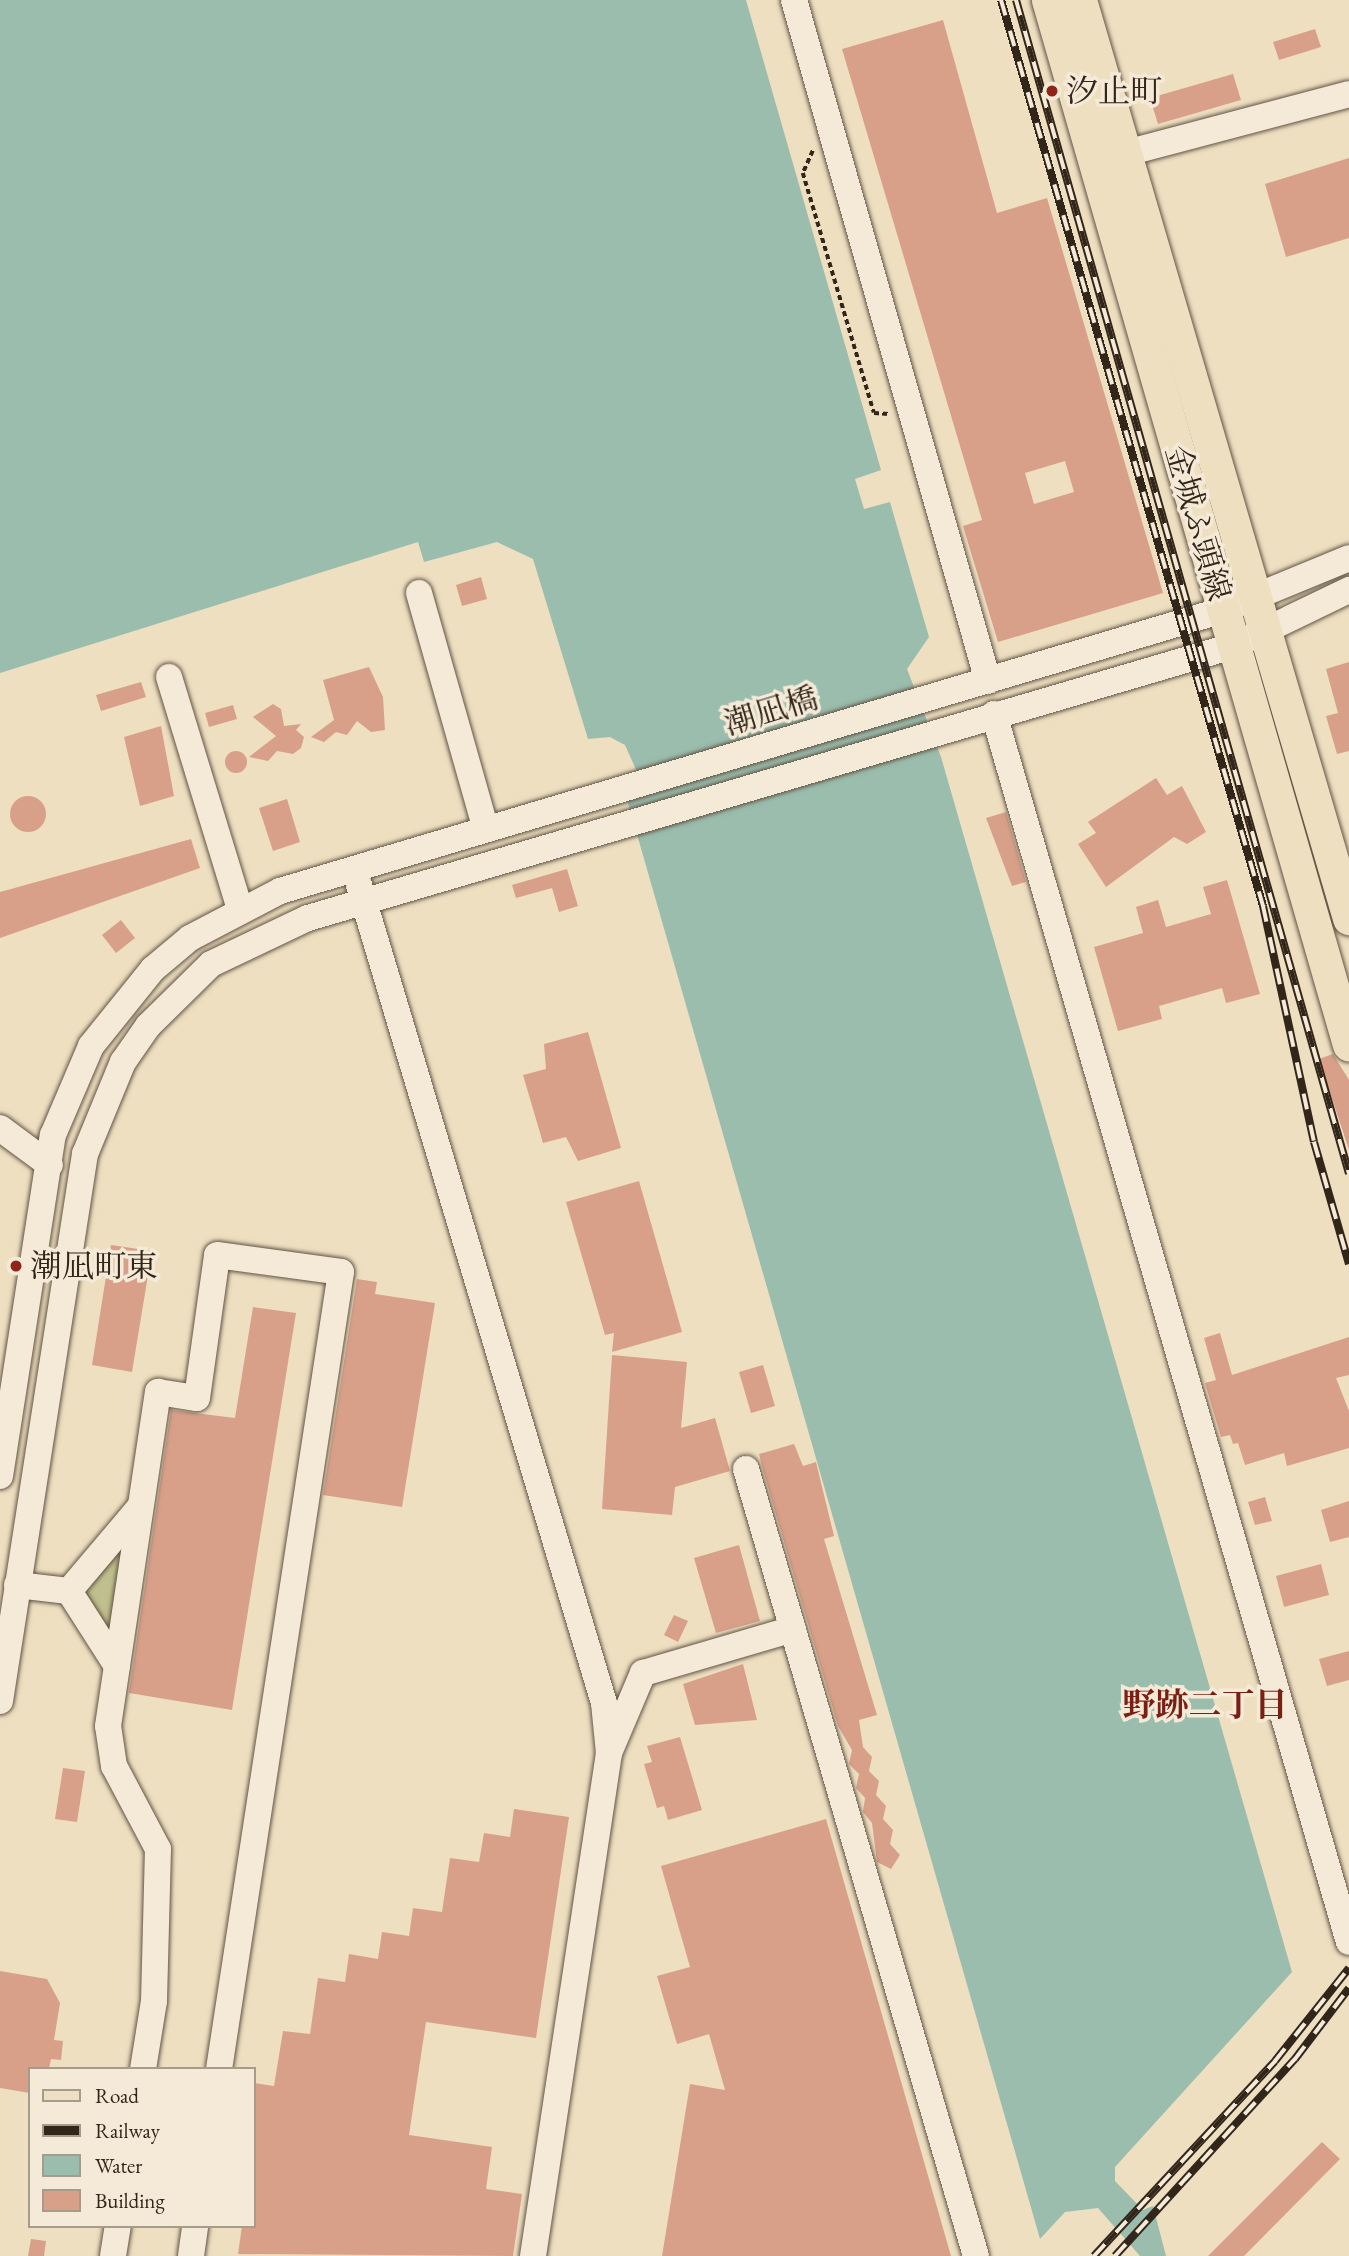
<!DOCTYPE html>
<html>
<head>
<meta charset="utf-8">
<style>
	body { margin:0 }
	#map { position:relative; width:1349px; height:2256px; overflow:hidden; background:#eedfc1; font-family:"EB Garamond","Noto Serif JP",serif }
	div>[style] { position:absolute }
	[style*='--x'] { left:calc(var(--x)*1px); top:calc(var(--y)*1px); width:calc(var(--w)*1px); rotate:calc(var(--a)*1deg) }
	.green>* { inset:0; background:#c0c08e }
	.water>* { inset:0; background:#9bbdad }
	.building>* { inset:0; background:#d8a089 }
	.round { border-radius:50% }
	.path>* { height:3.5px; margin-top:-1.75px; transform-origin:0; background:repeating-linear-gradient(90deg,#32261a 0 5px,transparent 0 8.5px) }
	.roads { filter:drop-shadow(0 0 2px #615444) drop-shadow(0 0 2px #615444) }
	.minor>* { height:26px; margin:-13px; padding:0 13px; transform-origin:13px; border-radius:13px; background:#f4ead7 }
	.major>* { height:33px; margin:-16.5px; padding:0 16.5px; transform-origin:16.5px; border-radius:16.5px; background:#eedfc1 }
	.rail>* { height:8px; margin-top:-4px; transform-origin:0; background:repeating-linear-gradient(90deg,#f4ead7 0 16px,#32261a 0 32px); box-sizing:border-box; border-block:2px solid #32261a }
	.dots>* { width:19px; height:19px; translate:-50% -50%; box-sizing:border-box; border:4px solid #f4ead7; border-radius:50% }
	span { translate:-50% -50%; white-space:nowrap; text-align:center; line-height:1.15; -webkit-text-stroke:7px #f4ead7; paint-order:stroke }
	.poi-label { font-size:32px; color:#32261a }
	.left { translate:0 -50%; text-align:left }
	.street-label { font-size:32px; color:#32261a }
	.neighbourhood-label { font-size:33px; color:#7a1f14; font-weight:700 }
	.legend { position:absolute; left:28px; top:2067px; width:228px; height:161px; box-sizing:border-box; background:#f4ead7; border:2px solid #a69c8b; margin:0; padding:9px 12px; list-style:none; font-size:21px; color:#32261a }
	.legend li { display:flex; align-items:center; gap:14px; height:35px }
	.legend b { width:35px; border:2px solid #a69c8b }
</style>
</head>
<body>
<div id="map">
	<div class="green">
		<i style="clip-path:polygon(129px 1534px,113px 1636px,80px 1591px)"></i>
	</div>
	<div class="water">
		<i style="clip-path:polygon(0 0,746px 0,881px 470px,855px 479px,864px 509px,890px 502px,929px 637px,907px 669px,941px 757px,1292px 1972px,1115px 2167px,1115px 2181px,1143px 2210px,1153px 2206px,1166px 2256px,1140px 2256px,1098px 2208px,1065px 2212px,1040px 2239px,624px 789px,642px 783px,625px 745px,610px 737px,588px 739px,533px 559px,497px 542px,424px 562px,418px 542px,0 673px)"></i>
	</div>
	<div class="building">
		<i style="clip-path:polygon(evenodd,943px 20px,997px 213px,1047px 198px,1163px 593px,998px 642px,963px 526px,982px 520px,842px 49px,943px 20px,1065px 461px,1074px 492px,1034px 504px,1025px 473px,1065px 461px)"></i>
		<i style="clip-path:polygon(1315px 29px,1321px 47px,1279px 60px,1273px 42px)"></i>
		<i style="clip-path:polygon(1233px 74px,1241px 100px,1158px 124px,1150px 98px)"></i>
		<i style="clip-path:polygon(1349px 158px,1349px 238px,1286px 257px,1265px 184px)"></i>
		<i style="clip-path:polygon(481px 577px,487px 599px,462px 606px,456px 585px)"></i>
		<i style="clip-path:polygon(1349px 662px,1349px 751px,1337px 754px,1326px 716px,1338px 713px,1326px 669px)"></i>
		<i style="clip-path:polygon(369px 667px,383px 697px,385px 730px,371px 732px,357px 721px,347px 735px,336px 732px,324px 742px,311px 737px,334px 720px,323px 680px)"></i>
		<i style="clip-path:polygon(141px 682px,146px 697px,101px 711px,96px 695px)"></i>
		<i style="clip-path:polygon(273px 704px,281px 709px,284px 726px,301px 724px,296px 730px,304px 737px,301px 748px,293px 754px,277px 751px,268px 761px,249px 757px,276px 736px,253px 717px)"></i>
		<i style="clip-path:polygon(233px 705px,237px 719px,209px 727px,205px 713px)"></i>
		<i style="clip-path:polygon(161px 726px,174px 796px,140px 806px,124px 737px)"></i>
		<i class="round" style="left:225px;top:751px;width:22px;height:22px"></i>
		<i style="clip-path:polygon(1156px 778px,1167px 795px,1182px 786px,1206px 832px,1187px 844px,1174px 837px,1106px 887px,1078px 844px,1096px 833px,1088px 822px)"></i>
		<i class="round" style="left:10px;top:796px;width:36px;height:36px"></i>
		<i style="clip-path:polygon(287px 799px,300px 842px,273px 851px,259px 808px)"></i>
		<i style="clip-path:polygon(1006px 812px,1026px 882px,1012px 886px,986px 818px)"></i>
		<i style="clip-path:polygon(191px 839px,200px 868px,0 938px,0 892px)"></i>
		<i style="clip-path:polygon(567px 869px,578px 906px,559px 912px,552px 888px,516px 898px,512px 885px)"></i>
		<i style="clip-path:polygon(1227px 880px,1260px 994px,1226px 1003px,1222px 988px,1159px 1006px,1162px 1019px,1118px 1031px,1094px 947px,1143px 933px,1136px 907px,1158px 900px,1166px 927px,1211px 914px,1203px 887px)"></i>
		<i style="clip-path:polygon(121px 920px,135px 938px,116px 953px,102px 935px)"></i>
		<i style="clip-path:polygon(588px 1032px,621px 1148px,578px 1161px,566px 1137px,543px 1143px,523px 1075px,546px 1069px,544px 1044px)"></i>
		<i style="clip-path:polygon(1333px 1054px,1349px 1080px,1349px 1150px,1319px 1059px)"></i>
		<i style="clip-path:polygon(639px 1181px,682px 1332px,612px 1352px,614px 1333px,605px 1335px,566px 1202px)"></i>
		<i style="clip-path:polygon(111px 1245px,152px 1251px,132px 1372px,92px 1365px)"></i>
		<i style="clip-path:polygon(357px 1279px,377px 1282px,375px 1294px,435px 1303px,402px 1507px,323px 1495px)"></i>
		<i style="clip-path:polygon(253px 1307px,296px 1313px,232px 1710px,129px 1693px,171px 1410px,235px 1418px)"></i>
		<i style="clip-path:polygon(1220px 1333px,1232px 1375px,1349px 1337px,1349px 1375px,1336px 1378px,1349px 1411px,1349px 1448px,1287px 1466px,1284px 1453px,1245px 1465px,1238px 1443px,1233px 1444px,1230px 1435px,1221px 1437px,1205px 1383px,1216px 1380px,1204px 1338px)"></i>
		<i style="clip-path:polygon(612px 1355px,687px 1362px,681px 1428px,715px 1418px,730px 1471px,675px 1487px,672px 1515px,602px 1509px)"></i>
		<i style="clip-path:polygon(763px 1365px,775px 1406px,751px 1413px,739px 1372px)"></i>
		<i style="clip-path:polygon(794px 1444px,803px 1466px,816px 1462px,834px 1536px,824px 1539px,877px 1715px,859px 1720px,863px 1747px,872px 1757px,869px 1771px,879px 1781px,876px 1795px,886px 1806px,883px 1819px,893px 1830px,890px 1844px,900px 1855px,891px 1869px,877px 1862px,872px 1823px,863px 1812px,865px 1798px,856px 1788px,859px 1774px,849px 1764px,852px 1750px,838px 1726px,763px 1470px,759px 1454px)"></i>
		<i style="clip-path:polygon(1265px 1497px,1272px 1521px,1255px 1525px,1248px 1502px)"></i>
		<i style="clip-path:polygon(1349px 1501px,1349px 1537px,1330px 1542px,1321px 1510px)"></i>
		<i style="clip-path:polygon(739px 1545px,760px 1621px,716px 1633px,694px 1558px)"></i>
		<i style="clip-path:polygon(1321px 1564px,1329px 1595px,1284px 1607px,1276px 1576px)"></i>
		<i style="clip-path:polygon(674px 1615px,688px 1621px,678px 1642px,664px 1635px)"></i>
		<i style="clip-path:polygon(1349px 1651px,1349px 1680px,1327px 1686px,1319px 1659px)"></i>
		<i style="clip-path:polygon(743px 1664px,757px 1720px,695px 1725px,683px 1684px)"></i>
		<i style="clip-path:polygon(680px 1737px,702px 1810px,668px 1820px,664px 1806px,657px 1808px,644px 1764px,652px 1762px,647px 1746px)"></i>
		<i style="clip-path:polygon(63px 1768px,85px 1771px,77px 1822px,55px 1819px)"></i>
		<i style="clip-path:polygon(514px 1809px,569px 1817px,536px 2038px,426px 2022px,409px 2135px,492px 2147px,486px 2189px,522px 2194px,513px 2256px,238px 2254px,242px 2226px,254px 2226px,254px 2083px,274px 2086px,283px 2031px,310px 2034px,318px 1978px,345px 1982px,349px 1954px,378px 1959px,382px 1932px,409px 1936px,413px 1908px,442px 1912px,450px 1858px,479px 1862px,484px 1833px,510px 1837px)"></i>
		<i style="clip-path:polygon(826px 1819px,951px 2256px,662px 2256px,690px 2084px,725px 2090px,709px 2034px,677px 2044px,657px 1976px,690px 1967px,661px 1866px)"></i>
		<i style="clip-path:polygon(0 1971px,47px 1979px,60px 2003px,54px 2040px,63px 2041px,61px 2060px,51px 2059px,49px 2069px,30px 2069px,30px 2093px,0 2088px)"></i>
		<i style="clip-path:polygon(1322px 2142px,1340px 2159px,1244px 2256px,1208px 2256px)"></i>
		<i style="clip-path:polygon(31px 2239px,46px 2241px,44px 2256px,28px 2256px)"></i>
	</div>
	<div class="path">
		<i style="--x:813;--y:151;--w:24;--a:114"></i>
		<i style="--x:803;--y:173;--w:250;--a:73.5"></i>
		<i style="--x:874;--y:413;--w:15;--a:4"></i>
	</div>
	<div class="roads">
		<div class="minor">
			<i style="--x:794;--y:0;--w:708;--a:74.1"></i>
			<i style="--x:1107;--y:158;--w:250;--a:-14.8"></i>
			<i style="--x:419;--y:593;--w:245;--a:74.2"></i>
			<i style="--x:169;--y:677;--w:243;--a:73"></i>
			<i style="--x:994;--y:714;--w:1278;--a:73.88"></i>
			<i style="--x:359;--y:885;--w:854;--a:73.33"></i>
			<i style="--x:604;--y:1703;--w:50;--a:84.3"></i>
			<i style="--x:609;--y:1753;--w:509;--a:98.59"></i>
			<i style="--x:0;--y:1128;--w:62;--a:36.5"></i>
			<i style="--x:746;--y:1469;--w:820;--a:73.71"></i>
			<i style="--x:0;--y:1476;--w:345;--a:-81.2"></i>
			<i style="--x:53;--y:1135;--w:97;--a:-66.9"></i>
			<i style="--x:91;--y:1046;--w:99;--a:-51.2"></i>
			<i style="--x:153;--y:969;--w:48;--a:-40"></i>
			<i style="--x:190;--y:938;--w:102;--a:-27.6"></i>
			<i style="--x:280;--y:891;--w:984;--a:-16.59"></i>
			<i style="--x:1223;--y:610;--w:136;--a:-22.4"></i>
			<i style="--x:17;--y:1585;--w:52;--a:6.6"></i>
			<i style="--x:69;--y:1591;--w:89;--a:57.4"></i>
			<i style="--x:69;--y:1591;--w:110;--a:-49.8"></i>
			<i style="--x:0;--y:1701;--w:554;--a:-81.17"></i>
			<i style="--x:85;--y:1154;--w:100;--a:-67.6"></i>
			<i style="--x:123;--y:1062;--w:44;--a:-55.2"></i>
			<i style="--x:148;--y:1026;--w:88;--a:-44.5"></i>
			<i style="--x:211;--y:964;--w:107;--a:-25.4"></i>
			<i style="--x:308;--y:918;--w:964;--a:-16.39"></i>
			<i style="--x:1233;--y:646;--w:129;--a:-25.8"></i>
			<i style="--x:609;--y:1753;--w:87;--a:-67"></i>
			<i style="--x:643;--y:1673;--w:156;--a:-16.3"></i>
			<i style="--x:143;--y:2069;--w:69;--a:-80.8"></i>
			<i style="--x:154;--y:2001;--w:152;--a:-88.5"></i>
			<i style="--x:158;--y:1849;--w:94;--a:-117.9"></i>
			<i style="--x:114;--y:1766;--w:40;--a:-98.5"></i>
			<i style="--x:108;--y:1726;--w:338;--a:-81.5"></i>
			<i style="--x:158;--y:1392;--w:39;--a:9"></i>
			<i style="--x:197;--y:1398;--w:144;--a:-82"></i>
			<i style="--x:217;--y:1255;--w:125;--a:7.8"></i>
			<i style="--x:341;--y:1272;--w:806;--a:98.7"></i>
			<i style="--x:113;--y:2256;--w:30;--a:-81"></i>
			<i style="--x:191;--y:2256;--w:30;--a:-82"></i>
		</div>
		<div class="major">
			<i style="--x:1048;--y:0;--w:1087;--a:73.93"></i>
			<i style="--x:1080;--y:0;--w:957;--a:73.67"></i>
		</div>
	</div>
	<div class="rail">
		<i style="--x:1001;--y:0;--w:943;--a:73.87"></i>
		<i style="--x:1263;--y:906;--w:241;--a:77.8"></i>
		<i style="--x:1314;--y:1142;--w:127;--a:74"></i>
		<i style="--x:1016;--y:0;--w:1220;--a:74.16"></i>
		<i style="--x:1094;--y:2256;--w:266;--a:-47.1"></i>
		<i style="--x:1275;--y:2061;--w:119;--a:-51.5"></i>
		<i style="--x:1115;--y:2256;--w:267;--a:-47.6"></i>
		<i style="--x:1295;--y:2059;--w:89;--a:-52.7"></i>
	</div>
	<div class="dots">
		<i style="left:1052px;top:91px;background:#8f2418"></i>
		<i style="left:16px;top:1266px;background:#8f2418"></i>
	</div>
	<div class="poi-label">
		<span class="left" style="left:1066px;top:91px">汐止町</span>
		<span class="left" style="left:30px;top:1266px">潮凪町東</span>
	</div>
	<div class="street-label">
		<span style="left:1198px;top:523px;rotate:74deg">金城ふ頭線</span>
		<span style="left:771px;top:711px;rotate:-17deg">潮凪橋</span>
	</div>
	<div class="neighbourhood-label">
		<span style="left:1205px;top:1705px">野跡二丁目</span>
	</div>
	<ul class="legend">
	<li><b style="height:9px;background:#eedfc1"></b>Road</li>
	<li><b style="height:9px;background:#32261a"></b>Railway</li>
	<li><b style="height:19px;background:#9bbdad"></b>Water</li>
	<li><b style="height:19px;background:#d8a089"></b>Building</li>
	</ul>
</div>
</body>
</html>
